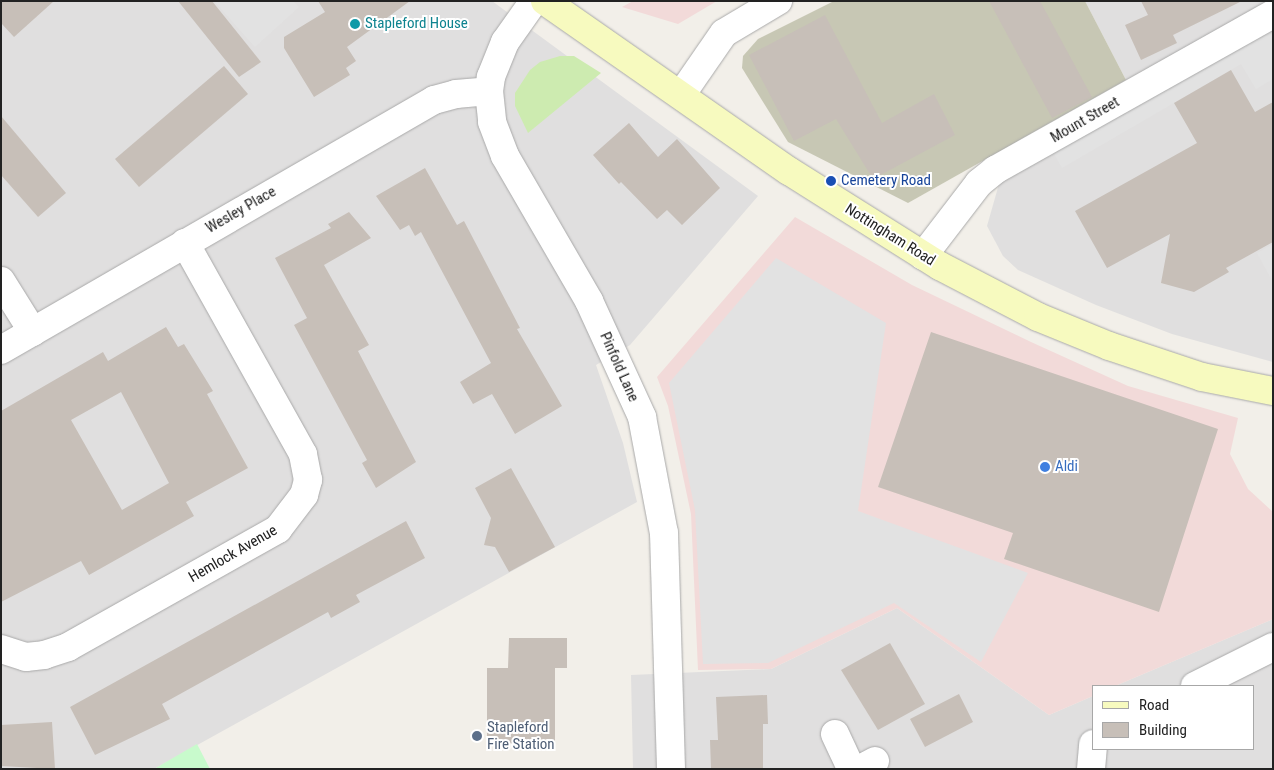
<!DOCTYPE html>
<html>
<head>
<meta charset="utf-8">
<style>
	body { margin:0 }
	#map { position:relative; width:1274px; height:770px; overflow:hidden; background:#f2efe9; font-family:"Roboto Condensed",sans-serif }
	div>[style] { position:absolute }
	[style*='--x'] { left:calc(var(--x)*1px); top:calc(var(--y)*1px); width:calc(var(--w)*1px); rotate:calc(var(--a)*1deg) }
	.residential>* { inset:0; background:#e0dfdf }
	.commercial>* { inset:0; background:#f2dad9 }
	.construction>* { inset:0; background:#c7c7b4 }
	.grass>* { inset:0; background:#cdebb0 }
	.park>* { inset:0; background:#c8facc }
	.parking>* { inset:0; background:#e2e2e2 }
	.building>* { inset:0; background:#c7bfb8 }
	.roads { filter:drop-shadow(0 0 1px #a9a9a9) drop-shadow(0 0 1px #a9a9a9) }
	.street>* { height:28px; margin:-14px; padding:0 14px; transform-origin:14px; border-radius:14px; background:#fff }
	.secondary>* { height:28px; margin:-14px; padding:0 14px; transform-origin:14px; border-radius:14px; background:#f7fabf }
	.dots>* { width:14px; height:14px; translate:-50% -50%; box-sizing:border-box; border:2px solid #fff; border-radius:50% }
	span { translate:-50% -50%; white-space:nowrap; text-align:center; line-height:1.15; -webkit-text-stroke:4px #fff; paint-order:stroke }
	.culture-label { font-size:15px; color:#0d838f }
	.left { translate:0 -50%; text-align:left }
	.street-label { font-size:15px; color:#222 }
	.transit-label { font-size:15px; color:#164399 }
	.shop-label { font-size:15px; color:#366cbe }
	.service-label { font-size:15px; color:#4e5e75 }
	.frame { position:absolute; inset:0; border:2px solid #222; pointer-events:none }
	.legend { position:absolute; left:1092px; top:685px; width:162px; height:65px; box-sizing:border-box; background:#fff; border:1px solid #a7a7a7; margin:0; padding:6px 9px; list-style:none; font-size:15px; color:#222 }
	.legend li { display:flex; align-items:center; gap:10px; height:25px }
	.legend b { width:25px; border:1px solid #a7a7a7 }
</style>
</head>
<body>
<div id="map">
	<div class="residential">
		<i style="clip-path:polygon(1px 1px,492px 1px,758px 196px,630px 345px,596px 365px,623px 443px,637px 502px,154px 769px,1px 769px)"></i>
		<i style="clip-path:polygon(1085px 1px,1273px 1px,1273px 2px,1126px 80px)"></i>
		<i style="clip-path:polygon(1273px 26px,1273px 362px,1172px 334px,1096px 305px,1018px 270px,1003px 256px,987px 226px,999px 184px)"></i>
		<i style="clip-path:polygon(897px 608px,1049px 715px,1093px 696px,1093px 749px,1253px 749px,1253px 686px,1115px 686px,1273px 619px,1273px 769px,633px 769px,631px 675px,771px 669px)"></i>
	</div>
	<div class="commercial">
		<i style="clip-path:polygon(633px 1px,717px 1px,678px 24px,622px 7px)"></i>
		<i style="clip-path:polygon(795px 217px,912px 285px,1031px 342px,1128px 386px,1238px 418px,1230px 454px,1248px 489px,1273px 512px,1273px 619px,1115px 686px,1093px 686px,1093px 696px,1049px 715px,897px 608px,771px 669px,698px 670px,691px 514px,668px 406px,657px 377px)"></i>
	</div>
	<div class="construction">
		<i style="clip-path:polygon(834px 1px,1085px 1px,1126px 80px,908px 203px,788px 142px,742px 68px,743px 56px,758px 39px)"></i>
	</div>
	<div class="grass">
		<i style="clip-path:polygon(560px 56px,574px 56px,601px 73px,528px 133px,515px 106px,515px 93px,530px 70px,540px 62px)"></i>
	</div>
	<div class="park">
		<i style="clip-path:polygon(197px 744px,210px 769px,154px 769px)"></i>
	</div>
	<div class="parking">
		<i style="clip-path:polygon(214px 1px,293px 1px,299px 7px,255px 47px)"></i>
		<i style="clip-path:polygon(1273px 26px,1273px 79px,1256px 89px,1241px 64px,1062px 168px,1053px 152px)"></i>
		<i style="clip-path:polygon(1273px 244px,1273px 282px,1257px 253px)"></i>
		<i style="clip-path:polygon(776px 258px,886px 323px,858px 511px,1028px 573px,981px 662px,894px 603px,768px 663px,703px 664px,695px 510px,669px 383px)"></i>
	</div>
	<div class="building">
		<i style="clip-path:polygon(1px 1px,54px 1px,14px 37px,1px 23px)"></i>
		<i style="clip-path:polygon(178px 1px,212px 1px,261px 62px,239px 77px)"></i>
		<i style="clip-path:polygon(318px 1px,410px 1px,347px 47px,356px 61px,346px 68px,350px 75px,314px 97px,284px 48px,284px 37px,325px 12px)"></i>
		<i style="clip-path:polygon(989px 1px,1040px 1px,1092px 97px,1052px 118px)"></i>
		<i style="clip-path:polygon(1141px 1px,1242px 1px,1173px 35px,1177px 43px,1141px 60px,1125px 25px,1148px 15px)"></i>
		<i style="clip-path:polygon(825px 15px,882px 123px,934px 94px,955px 135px,873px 179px,836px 119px,794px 141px,749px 55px)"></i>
		<i style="clip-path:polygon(224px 66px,248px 94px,139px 187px,115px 159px)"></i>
		<i style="clip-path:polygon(1231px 70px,1255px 112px,1273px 102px,1273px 242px,1226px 268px,1229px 272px,1194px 292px,1161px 283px,1170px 234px,1107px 268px,1075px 211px,1197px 143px,1174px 103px)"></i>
		<i style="clip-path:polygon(1px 116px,66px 193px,38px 217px,1px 175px)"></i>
		<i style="clip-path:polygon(629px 123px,658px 157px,677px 139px,720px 188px,682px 225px,667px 210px,657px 219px,621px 182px,619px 184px,593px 155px)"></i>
		<i style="clip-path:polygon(425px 168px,457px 225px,464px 221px,520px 328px,517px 329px,562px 406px,515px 434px,492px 394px,473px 404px,460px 382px,491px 363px,421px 232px,415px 236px,409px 225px,400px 230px,376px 196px)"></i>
		<i style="clip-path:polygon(349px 212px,371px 238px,324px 265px,369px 345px,358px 351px,416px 462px,376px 488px,362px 463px,367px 460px,294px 325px,307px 318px,275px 258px,331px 228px,328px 224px)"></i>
		<i style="clip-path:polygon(evenodd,166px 327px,178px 347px,184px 344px,213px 391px,207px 394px,248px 468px,186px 502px,194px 516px,89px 575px,81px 561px,1px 602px,1px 411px,103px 352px,108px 361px,166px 327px,121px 392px,169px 483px,122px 510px,71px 420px,121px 392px)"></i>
		<i style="clip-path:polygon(931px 332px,1218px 429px,1159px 612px,1004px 559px,1013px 533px,878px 487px)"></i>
		<i style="clip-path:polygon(511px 468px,555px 547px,509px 572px,495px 547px,484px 545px,491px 518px,475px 488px)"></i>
		<i style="clip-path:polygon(406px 521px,425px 558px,356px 595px,360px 602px,331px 618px,328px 612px,162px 704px,170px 719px,95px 755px,70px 707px)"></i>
		<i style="clip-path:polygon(509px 638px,567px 638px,567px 668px,555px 668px,555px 744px,487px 743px,487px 668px,508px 668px)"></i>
		<i style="clip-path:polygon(890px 643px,925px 704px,878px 730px,841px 670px)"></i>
		<i style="clip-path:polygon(959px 694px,973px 722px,925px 747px,910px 719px)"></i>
		<i style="clip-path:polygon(767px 695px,768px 724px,763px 724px,763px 769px,711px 769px,710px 740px,718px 740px,716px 697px)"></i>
		<i style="clip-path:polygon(52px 722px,55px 769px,1px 766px,1px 725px)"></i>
	</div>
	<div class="roads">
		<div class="street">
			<i style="--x:534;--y:1;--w:50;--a:125.3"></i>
			<i style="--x:505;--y:42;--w:38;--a:112"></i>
			<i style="--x:491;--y:77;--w:14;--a:98"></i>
			<i style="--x:489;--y:91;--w:31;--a:84"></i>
			<i style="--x:492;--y:122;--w:36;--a:69"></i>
			<i style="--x:505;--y:156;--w:168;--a:59.9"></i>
			<i style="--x:589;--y:301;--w:128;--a:65.4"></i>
			<i style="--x:642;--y:417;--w:118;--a:79.3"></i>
			<i style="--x:664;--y:533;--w:236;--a:88.3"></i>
			<i style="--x:681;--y:95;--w:75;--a:-55.3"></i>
			<i style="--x:724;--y:33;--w:63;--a:-30.7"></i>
			<i style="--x:923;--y:256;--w:92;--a:-52.5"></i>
			<i style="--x:979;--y:183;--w:21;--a:-39"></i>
			<i style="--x:995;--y:170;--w:319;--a:-29.3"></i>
			<i style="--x:1;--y:281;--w:60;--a:57.9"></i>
			<i style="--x:1;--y:350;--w:500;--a:-30"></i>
			<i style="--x:434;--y:100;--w:23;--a:-15"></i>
			<i style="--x:456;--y:94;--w:33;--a:-5"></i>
			<i style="--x:1;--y:649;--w:26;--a:18"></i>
			<i style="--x:26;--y:657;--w:18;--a:-6"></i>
			<i style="--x:44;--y:655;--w:25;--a:-18"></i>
			<i style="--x:68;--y:647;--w:241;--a:-29.3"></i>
			<i style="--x:278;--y:529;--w:43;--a:-52.6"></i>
			<i style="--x:304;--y:495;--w:16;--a:-75"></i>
			<i style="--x:308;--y:480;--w:26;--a:-101"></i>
			<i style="--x:303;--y:454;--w:242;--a:-119.2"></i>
			<i style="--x:1195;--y:686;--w:87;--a:-26.6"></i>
			<i style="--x:835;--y:734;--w:38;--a:65"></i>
			<i style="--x:860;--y:769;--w:17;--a:-28"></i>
			<i style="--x:1091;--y:769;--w:25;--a:-85"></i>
		</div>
		<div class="secondary">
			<i style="--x:545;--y:1;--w:297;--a:34.9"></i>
			<i style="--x:789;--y:171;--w:178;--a:32.2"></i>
			<i style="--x:940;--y:266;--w:110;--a:27.5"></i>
			<i style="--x:1038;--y:317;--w:77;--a:22.2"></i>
			<i style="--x:1109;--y:346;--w:98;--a:18.4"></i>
			<i style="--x:1202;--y:377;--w:72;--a:11.2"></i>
		</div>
	</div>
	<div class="dots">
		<i style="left:355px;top:24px;background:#0f9aa8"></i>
		<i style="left:831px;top:181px;background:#1a4fb4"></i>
		<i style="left:1045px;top:467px;background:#3f7fe0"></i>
		<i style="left:477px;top:736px;background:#5c6f8a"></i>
	</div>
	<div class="culture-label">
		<span class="left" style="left:365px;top:24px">Stapleford House</span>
	</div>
	<div class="street-label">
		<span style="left:1085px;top:120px;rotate:-30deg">Mount Street</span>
		<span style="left:241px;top:210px;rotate:-30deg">Wesley Place</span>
		<span style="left:890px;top:235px;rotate:32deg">Nottingham Road</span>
		<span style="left:619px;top:367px;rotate:66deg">Pinfold Lane</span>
		<span style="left:233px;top:554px;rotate:-30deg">Hemlock Avenue</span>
	</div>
	<div class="transit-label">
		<span class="left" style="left:841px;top:181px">Cemetery Road</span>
	</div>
	<div class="shop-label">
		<span class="left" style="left:1055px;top:467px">Aldi</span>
	</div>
	<div class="service-label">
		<span class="left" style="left:487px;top:736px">Stapleford<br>Fire Station</span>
	</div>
	<div class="frame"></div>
	<ul class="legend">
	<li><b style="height:6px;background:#f7fabf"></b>Road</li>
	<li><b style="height:14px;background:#c7bfb8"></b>Building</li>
	</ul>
</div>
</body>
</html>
